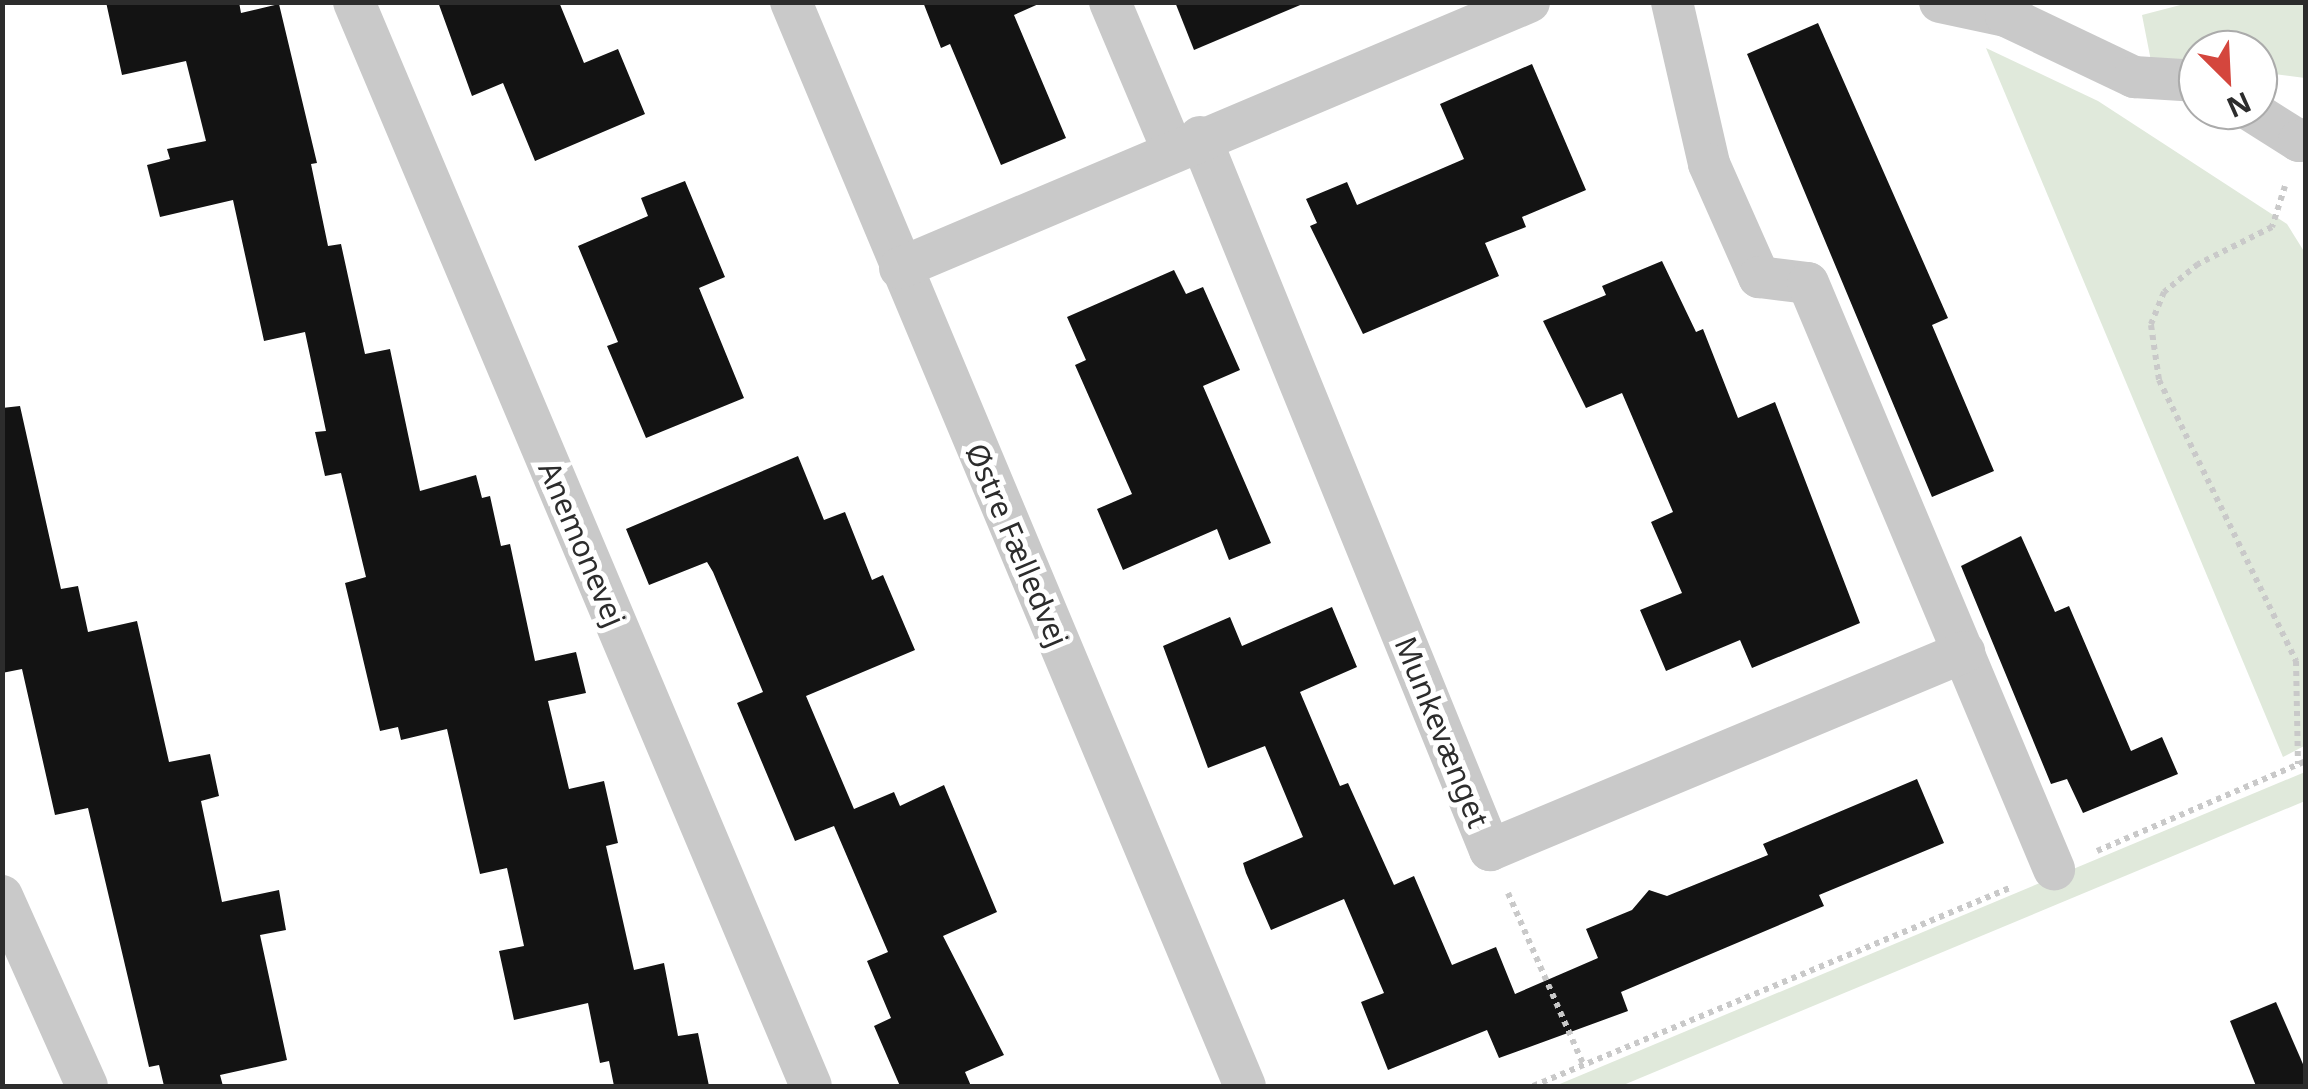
<!DOCTYPE html>
<html>
<head>
<meta charset="utf-8">
<style>
	body { margin:0 }
	#map { position:relative; width:2308px; height:1089px; overflow:hidden; background:#fff; font-family:"Noto Sans",sans-serif }
	div>[style] { position:absolute }
	[style*='--x'] { left:calc(var(--x)*1px); top:calc(var(--y)*1px); width:calc(var(--w)*1px); rotate:calc(var(--a)*1deg) }
	.green>* { inset:0; background:#e0e9db }
	.building>* { inset:0; background:#131313 }
	.path>* { height:6px; margin-top:-3px; transform-origin:0; background:repeating-linear-gradient(90deg,#c9c9c9 0 5px,transparent 0 10px) }
	.street>* { height:42px; margin:-21px; padding:0 21px; transform-origin:21px; border-radius:21px; background:#c9c9c9 }
	span { translate:-50% -50%; white-space:nowrap; text-align:center; line-height:1.15; -webkit-text-stroke:10px #fff; paint-order:stroke }
	.street-label { font-size:30px; color:#2c2c2c }
	.frame { position:absolute; inset:0; border:5px solid #2c2c2c; pointer-events:none }
	.north { position:absolute; left:2178px; top:30px; width:100px; height:100px; box-sizing:border-box; background:#fff; border:2px solid #ababab; border-radius:50%; rotate:156deg; font-size:28px; font-weight:700; line-height:40px; text-align:center; color:#2c2c2c }
	.north::after { content:''; display:block; margin:auto; width:35px; height:45px; background:#d4463d; clip-path:polygon(50% 0,100% 100%,50% 72%,0 100%) }
</style>
</head>
<body>
<div id="map">
	<div class="green">
		<i style="clip-path:polygon(2188px 3px,2305px 3px,2305px 78px,2258px 72px,2258px 50px,2198px 50px,2198px 66px,2151px 61px,2142px 15px)"></i>
		<i style="clip-path:polygon(1986px 48px,2098px 101px,2287px 224px,2305px 253px,2306px 745px,2283px 757px)"></i>
		<i style="clip-path:polygon(2305px 772px,2305px 801px,1621px 1086px,1555px 1086px)"></i>
	</div>
	<div class="building">
		<i style="clip-path:polygon(106px 2px,239px 2px,241px 13px,279px 4px,317px 163px,311px 164px,328px 246px,341px 244px,365px 354px,390px 349px,420px 491px,476px 475px,482px 498px,490px 496px,501px 546px,510px 544px,535px 661px,576px 652px,586px 693px,548px 701px,569px 789px,604px 781px,618px 843px,606px 846px,634px 970px,664px 963px,678px 1036px,698px 1033px,709px 1086px,614px 1086px,609px 1061px,600px 1063px,588px 1003px,514px 1020px,499px 951px,524px 946px,507px 868px,480px 874px,447px 729px,401px 740px,398px 727px,380px 731px,345px 583px,366px 577px,341px 473px,325px 476px,315px 432px,326px 431px,305px 332px,264px 341px,233px 200px,160px 217px,147px 165px,170px 159px,167px 149px,206px 141px,186px 61px,122px 75px)"></i>
		<i style="clip-path:polygon(438px 2px,559px 2px,584px 63px,618px 49px,645px 114px,535px 161px,503px 83px,472px 96px)"></i>
		<i style="clip-path:polygon(923px 2px,1043px 2px,1014px 15px,1066px 138px,1001px 165px,950px 44px,941px 48px)"></i>
		<i style="clip-path:polygon(1175px 2px,1305px 2px,1305px 3px,1194px 50px)"></i>
		<i style="clip-path:polygon(1818px 23px,1948px 318px,1932px 325px,1994px 471px,1932px 497px,1747px 54px)"></i>
		<i style="clip-path:polygon(1532px 64px,1586px 190px,1522px 217px,1526px 227px,1485px 243px,1499px 276px,1363px 334px,1310px 226px,1317px 223px,1306px 199px,1347px 182px,1357px 205px,1464px 159px,1440px 104px)"></i>
		<i style="clip-path:polygon(685px 181px,725px 277px,699px 288px,744px 398px,646px 438px,607px 346px,618px 342px,578px 246px,648px 216px,641px 198px)"></i>
		<i style="clip-path:polygon(1662px 261px,1696px 332px,1703px 329px,1738px 418px,1775px 402px,1860px 623px,1752px 668px,1740px 640px,1666px 671px,1640px 610px,1682px 593px,1651px 522px,1673px 512px,1622px 393px,1586px 408px,1543px 321px,1606px 295px,1602px 286px)"></i>
		<i style="clip-path:polygon(1174px 270px,1186px 294px,1203px 287px,1240px 370px,1203px 386px,1271px 543px,1229px 560px,1217px 529px,1123px 570px,1097px 509px,1132px 494px,1075px 365px,1086px 360px,1067px 317px)"></i>
		<i style="clip-path:polygon(20px 406px,61px 589px,78px 586px,88px 632px,137px 621px,169px 762px,210px 754px,219px 796px,201px 801px,222px 902px,279px 890px,286px 930px,260px 935px,287px 1060px,220px 1075px,223px 1086px,164px 1086px,159px 1065px,149px 1067px,88px 808px,55px 815px,22px 669px,2px 673px,2px 408px)"></i>
		<i style="clip-path:polygon(798px 456px,824px 520px,845px 512px,872px 580px,883px 575px,915px 650px,806px 696px,854px 809px,894px 792px,900px 806px,944px 785px,997px 912px,943px 936px,1004px 1055px,965px 1072px,971px 1086px,900px 1086px,874px 1026px,891px 1018px,867px 961px,888px 952px,834px 826px,795px 841px,737px 703px,763px 692px,713px 572px,707px 562px,649px 585px,626px 529px)"></i>
		<i style="clip-path:polygon(2021px 536px,2055px 612px,2069px 606px,2131px 751px,2162px 737px,2178px 774px,2083px 813px,2067px 779px,2051px 784px,1961px 566px)"></i>
		<i style="clip-path:polygon(1332px 607px,1357px 667px,1300px 692px,1340px 786px,1348px 783px,1394px 885px,1414px 876px,1452px 965px,1496px 947px,1515px 994px,1598px 958px,1586px 929px,1632px 910px,1649px 890px,1667px 896px,1768px 855px,1763px 844px,1917px 779px,1944px 843px,1819px 895px,1824px 906px,1621px 992px,1628px 1011px,1499px 1058px,1487px 1030px,1388px 1070px,1361px 1002px,1384px 993px,1344px 899px,1271px 930px,1246px 873px,1243px 863px,1303px 837px,1265px 746px,1208px 768px,1163px 646px,1230px 617px,1242px 646px)"></i>
		<i style="clip-path:polygon(2276px 1002px,2306px 1071px,2306px 1086px,2256px 1086px,2230px 1021px)"></i>
	</div>
	<div class="path">
		<i style="--x:2285;--y:186;--w:43;--a:107.6"></i>
		<i style="--x:2272;--y:227;--w:83;--a:153.4"></i>
		<i style="--x:2198;--y:264;--w:44;--a:140.5"></i>
		<i style="--x:2164;--y:292;--w:35;--a:112"></i>
		<i style="--x:2151;--y:325;--w:56;--a:81.7"></i>
		<i style="--x:2159;--y:380;--w:313;--a:64"></i>
		<i style="--x:2296;--y:661;--w:103;--a:88.9"></i>
		<i style="--x:2097;--y:851;--w:228;--a:-23.3"></i>
		<i style="--x:1508;--y:893;--w:189;--a:66.3"></i>
		<i style="--x:1533;--y:1086;--w:519;--a:-22.56"></i>
	</div>
	<div class="street">
		<i style="--x:354;--y:2;--w:1176;--a:67.14"></i>
		<i style="--x:791;--y:2;--w:1175;--a:67.28"></i>
		<i style="--x:1110;--y:2;--w:160;--a:67.1"></i>
		<i style="--x:1672;--y:2;--w:166;--a:77.1"></i>
		<i style="--x:1709;--y:164;--w:124;--a:66.1"></i>
		<i style="--x:1759;--y:277;--w:49;--a:7"></i>
		<i style="--x:1808;--y:283;--w:636;--a:67.23"></i>
		<i style="--x:1940;--y:2;--w:67;--a:12"></i>
		<i style="--x:2006;--y:16;--w:142;--a:25.5"></i>
		<i style="--x:2134;--y:77;--w:64;--a:3.6"></i>
		<i style="--x:2250;--y:110;--w:58;--a:32.3"></i>
		<i style="--x:2299;--y:141;--w:7;--a:-16"></i>
		<i style="--x:1200;--y:137;--w:770;--a:67.87"></i>
		<i style="--x:1490;--y:850;--w:514;--a:-22.67"></i>
		<i style="--x:900;--y:268;--w:683;--a:-22.92"></i>
		<i style="--x:2;--y:896;--w:208;--a:65.9"></i>
	</div>
	<div class="street-label">
		<span style="left:582px;top:544px;rotate:67deg">Anemonevej</span>
		<span style="left:1017px;top:545px;rotate:67deg">Østre Fælledvej</span>
		<span style="left:1442px;top:732px;rotate:68deg">Munkevænget</span>
	</div>
	<div class="frame"></div>
	<div class="north">N</div>
</div>
</body>
</html>
